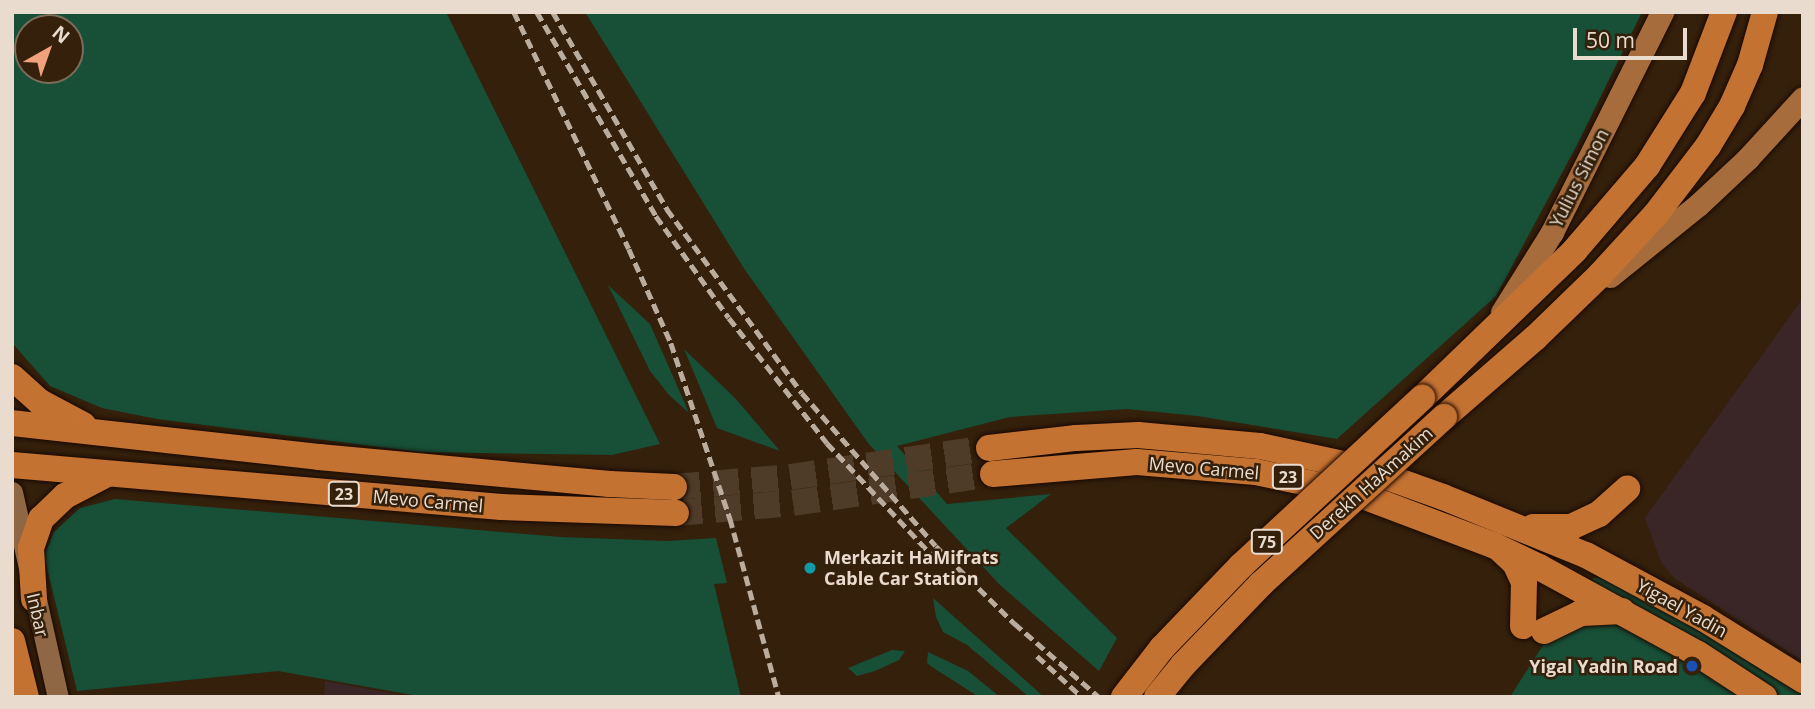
<!DOCTYPE html>
<html>
<head>
<meta charset="utf-8">
<style>
	body { margin:0 }
	#map { position:relative; width:1815px; height:709px; overflow:hidden; background:#34200b; font-family:"Open Sans",sans-serif }
	div>[style] { position:absolute }
	[style*='--x'] { left:calc(var(--x)*1px); top:calc(var(--y)*1px); width:calc(var(--w)*1px); rotate:calc(var(--a)*1deg) }
	.industrial>* { inset:0; background:#3a2627 }
	.green>* { inset:0; background:#174f37 }
	.highway-tunnel>* { height:26px; margin-top:-13px; transform-origin:0; background:repeating-linear-gradient(90deg,#4f3c28 0 26px,transparent 0 39px) }
	.roads { filter:drop-shadow(0 0 2px #1a0900) drop-shadow(0 0 2px #1a0900) }
	.secondary>* { height:21px; margin:-10.5px; padding:0 10.5px; transform-origin:10.5px; border-radius:10.5px; background:#906744 }
	.primary>* { height:23px; margin:-11.5px; padding:0 11.5px; transform-origin:11.5px; border-radius:11.5px; background:#a66c3c }
	.highway>* { height:26px; margin:-13px; padding:0 13px; transform-origin:13px; border-radius:13px; background:#c47232 }
	.rail>* { height:4.5px; margin-top:-2.25px; transform-origin:0; background:repeating-linear-gradient(90deg,#bbad9e 0 10px,transparent 0 15px) }
	.bridges { filter:drop-shadow(0 0 2px #1a0900) drop-shadow(0 0 2px #1a0900) }
	.highway-bridge>* { height:26px; margin:-13px; padding:0 13px; transform-origin:13px; border-radius:13px; background:#c47232 }
	.dots>* { width:19px; height:19px; translate:-50% -50%; box-sizing:border-box; border:4px solid #34200b; border-radius:50% }
	span { translate:-50% -50%; white-space:nowrap; text-align:center; line-height:1.15; -webkit-text-stroke:5px #34200b; paint-order:stroke }
	.shield-label span { padding:2px 5px; background:#34200b; border:2px solid; border-radius:5px; -webkit-text-stroke-width:0 }
	.shield-label { font-size:16px; color:#e9dccf; font-weight:700 }
	.street-label { font-size:18px; color:#e9dccf }
	.poi-label { font-size:18px; color:#e9dccf; font-weight:700 }
	.left { translate:0 -50%; text-align:left }
	.right { translate:-100% -50%; text-align:right }
	.frame { position:absolute; inset:0; border:14px solid #e9dccf; pointer-events:none }
	.north { position:absolute; left:14px; top:14px; width:70px; height:70px; box-sizing:border-box; background:#34200b; border:2px solid #7c6b59; border-radius:50%; rotate:40deg; font-size:19px; font-weight:700; line-height:28px; text-align:center; color:#e9dccf }
	.north::after { content:''; display:block; margin:auto; width:24px; height:32px; background:#f1a17c; clip-path:polygon(50% 0,100% 100%,50% 72%,0 100%) }
	.scale { position:absolute; left:1573px; top:28px; width:114px; height:32px; box-sizing:border-box; border:4px solid #e9dccf; border-top:0; padding-left:9px; font-size:21px; line-height:24px; white-space:nowrap; color:#e9dccf; -webkit-text-stroke:5px #34200b; paint-order:stroke }
</style>
</head>
<body>
<div id="map">
	<div class="industrial">
		<i style="clip-path:polygon(1803px 298px,1803px 661px,1674px 578px,1661px 562px,1645px 518px)"></i>
		<i style="clip-path:polygon(325px 681px,411px 697px,324px 697px)"></i>
	</div>
	<div class="green">
		<i style="clip-path:polygon(evenodd,12px 12px,446px 12px,660px 444px,612px 455px,420px 452px,157px 419px,102px 408px,50px 386px,14px 345px,12px 333px,12px 12px,70px 28px,70px 70px,28px 70px,28px 28px,70px 28px)"></i>
		<i style="clip-path:polygon(585px 12px,1642px 12px,1577px 145px,1496px 296px,1337px 439px,1197px 416px,1127px 409px,1010px 417px,897px 446px,947px 504px,1051px 494px,1006px 528px,1117px 638px,1099px 671px,1000px 585px,868px 443px,743px 267px)"></i>
		<i style="clip-path:polygon(608px 285px,650px 324px,689px 413px,669px 395px,650px 371px)"></i>
		<i style="clip-path:polygon(684px 349px,736px 399px,780px 451px,717px 428px)"></i>
		<i style="clip-path:polygon(115px 499px,561px 537px,667px 541px,716px 538px,727px 583px,714px 584px,741px 697px,424px 697px,278px 671px,77px 691px,44px 556px,54px 532px,80px 508px)"></i>
		<i style="clip-path:polygon(1603px 577px,1617px 581px,1803px 689px,1803px 697px,1780px 697px,1722px 657px,1598px 588px,1592px 578px)"></i>
		<i style="clip-path:polygon(933px 598px,1044px 697px,1029px 697px,967px 645px,943px 632px,936px 617px)"></i>
		<i style="clip-path:polygon(1615px 624px,1636px 632px,1742px 697px,1510px 697px,1545px 642px,1576px 626px)"></i>
		<i style="clip-path:polygon(892px 650px,905px 651px,899px 660px,875px 671px,857px 676px,848px 668px)"></i>
		<i style="clip-path:polygon(928px 652px,968px 671px,1000px 697px,979px 697px,932px 667px,927px 663px)"></i>
	</div>
	<div class="highway-tunnel">
		<i style="--x:674;--y:487;--w:116;--a:-4.9"></i>
		<i style="--x:790;--y:477;--w:201;--a:-8.3"></i>
		<i style="--x:676;--y:513;--w:117;--a:-4.9"></i>
		<i style="--x:793;--y:503;--w:202;--a:-8.3"></i>
	</div>
	<div class="roads">
		<div class="secondary">
			<i style="--x:12;--y:492;--w:210;--a:77.4"></i>
		</div>
		<div class="primary">
			<i style="--x:1610;--y:276;--w:113;--a:-38.9"></i>
			<i style="--x:1698;--y:205;--w:69;--a:-43.2"></i>
			<i style="--x:1748;--y:158;--w:81;--a:-47.5"></i>
			<i style="--x:1502;--y:312;--w:94;--a:-58"></i>
			<i style="--x:1552;--y:232;--w:246;--a:-63.4"></i>
		</div>
		<div class="highway">
			<i style="--x:12;--y:377;--w:38;--a:42"></i>
			<i style="--x:40;--y:402;--w:49;--a:28.1"></i>
			<i style="--x:1422;--y:398;--w:213;--a:-44"></i>
			<i style="--x:1575;--y:250;--w:111;--a:-49.4"></i>
			<i style="--x:1647;--y:166;--w:86;--a:-57.8"></i>
			<i style="--x:1693;--y:93;--w:87;--a:-69.1"></i>
			<i style="--x:1444;--y:417;--w:121;--a:-41"></i>
			<i style="--x:1535;--y:338;--w:89;--a:-44.1"></i>
			<i style="--x:1599;--y:276;--w:84;--a:-47.4"></i>
			<i style="--x:1656;--y:214;--w:86;--a:-52.6"></i>
			<i style="--x:1708;--y:146;--w:47;--a:-59"></i>
			<i style="--x:1732;--y:106;--w:45;--a:-66.3"></i>
			<i style="--x:1750;--y:65;--w:55;--a:-74.2"></i>
			<i style="--x:12;--y:423;--w:309;--a:6.3"></i>
			<i style="--x:319;--y:457;--w:292;--a:5.3"></i>
			<i style="--x:610;--y:484;--w:64;--a:2.7"></i>
			<i style="--x:989;--y:448;--w:88;--a:-6.6"></i>
			<i style="--x:1076;--y:438;--w:62;--a:-2.8"></i>
			<i style="--x:1138;--y:435;--w:122;--a:5.2"></i>
			<i style="--x:1260;--y:446;--w:104;--a:12.2"></i>
			<i style="--x:1362;--y:468;--w:86;--a:19.7"></i>
			<i style="--x:1443;--y:497;--w:154;--a:22.1"></i>
			<i style="--x:1586;--y:555;--w:133;--a:28.3"></i>
			<i style="--x:1703;--y:618;--w:118;--a:31.8"></i>
			<i style="--x:12;--y:465;--w:491;--a:4.9"></i>
			<i style="--x:501;--y:507;--w:175;--a:2"></i>
			<i style="--x:993;--y:474;--w:144;--a:-4.8"></i>
			<i style="--x:1137;--y:462;--w:119;--a:4.8"></i>
			<i style="--x:1256;--y:472;--w:101;--a:12"></i>
			<i style="--x:1355;--y:493;--w:150;--a:20.7"></i>
			<i style="--x:1495;--y:546;--w:49;--a:25.5"></i>
			<i style="--x:1539;--y:567;--w:181;--a:28.7"></i>
			<i style="--x:1698;--y:654;--w:79;--a:33.1"></i>
			<i style="--x:1533;--y:527;--w:38;--a:0"></i>
			<i style="--x:1571;--y:527;--w:31;--a:-25"></i>
			<i style="--x:1599;--y:514;--w:38;--a:-42"></i>
			<i style="--x:1502;--y:551;--w:18;--a:43"></i>
			<i style="--x:1515;--y:563;--w:21;--a:65"></i>
			<i style="--x:1524;--y:582;--w:44;--a:91.3"></i>
			<i style="--x:34;--y:599;--w:51;--a:-93.4"></i>
			<i style="--x:31;--y:548;--w:31;--a:-71"></i>
			<i style="--x:41;--y:519;--w:33;--a:-44"></i>
			<i style="--x:65;--y:496;--w:47;--a:-27.6"></i>
			<i style="--x:1544;--y:631;--w:41;--a:-25.9"></i>
			<i style="--x:1581;--y:613;--w:41;--a:-2.8"></i>
			<i style="--x:12;--y:641;--w:58;--a:76"></i>
		</div>
	</div>
	<div class="rail">
		<i style="--x:514;--y:12;--w:263;--a:64.1"></i>
		<i style="--x:629;--y:249;--w:103;--a:65.9"></i>
		<i style="--x:671;--y:343;--w:185;--a:71.4"></i>
		<i style="--x:730;--y:518;--w:186;--a:74.7"></i>
		<i style="--x:537;--y:12;--w:236;--a:59.7"></i>
		<i style="--x:656;--y:216;--w:125;--a:54.4"></i>
		<i style="--x:729;--y:318;--w:159;--a:51.9"></i>
		<i style="--x:827;--y:443;--w:152;--a:46.9"></i>
		<i style="--x:553;--y:12;--w:228;--a:59.9"></i>
		<i style="--x:667;--y:209;--w:228;--a:53.7"></i>
		<i style="--x:802;--y:393;--w:203;--a:48.8"></i>
		<i style="--x:936;--y:546;--w:110;--a:44.6"></i>
		<i style="--x:1014;--y:623;--w:113;--a:41"></i>
		<i style="--x:1037;--y:656;--w:61;--a:42.3"></i>
	</div>
	<div class="bridges">
		<div class="highway-bridge">
			<i style="--x:1124;--y:697;--w:62;--a:-52.2"></i>
			<i style="--x:1162;--y:648;--w:115;--a:-46.1"></i>
			<i style="--x:1242;--y:565;--w:246;--a:-42.9"></i>
			<i style="--x:1157;--y:697;--w:41;--a:-50.9"></i>
			<i style="--x:1183;--y:665;--w:112;--a:-46.1"></i>
			<i style="--x:1261;--y:584;--w:248;--a:-42.4"></i>
		</div>
	</div>
	<div class="dots">
		<i style="left:810px;top:568px;background:#0f9aa8"></i>
		<i style="left:1692px;top:666px;background:#1a4fb4"></i>
	</div>
	<div class="shield-label">
		<span style="left:1288px;top:477px">23</span>
		<span style="left:344px;top:494px">23</span>
		<span style="left:1267px;top:542px">75</span>
	</div>
	<div class="street-label">
		<span style="left:1579px;top:178px;rotate:-63deg">Yulius Simon</span>
		<span style="left:1204px;top:468px;rotate:5deg">Mevo Carmel</span>
		<span style="left:1371px;top:483px;rotate:-42deg">Derekh HaAmakim</span>
		<span style="left:428px;top:501px;rotate:5deg">Mevo Carmel</span>
		<span style="left:1682px;top:608px;rotate:29deg">Yigael Yadin</span>
		<span style="left:38px;top:615px;rotate:77deg">Inbar</span>
	</div>
	<div class="poi-label">
		<span class="left" style="left:824px;top:568px">Merkazit HaMifrats<br>Cable Car Station</span>
		<span class="right" style="left:1678px;top:666px">Yigal Yadin Road</span>
	</div>
	<div class="frame"></div>
	<div class="north">N</div>
	<div class="scale">50 m</div>
</div>
</body>
</html>
